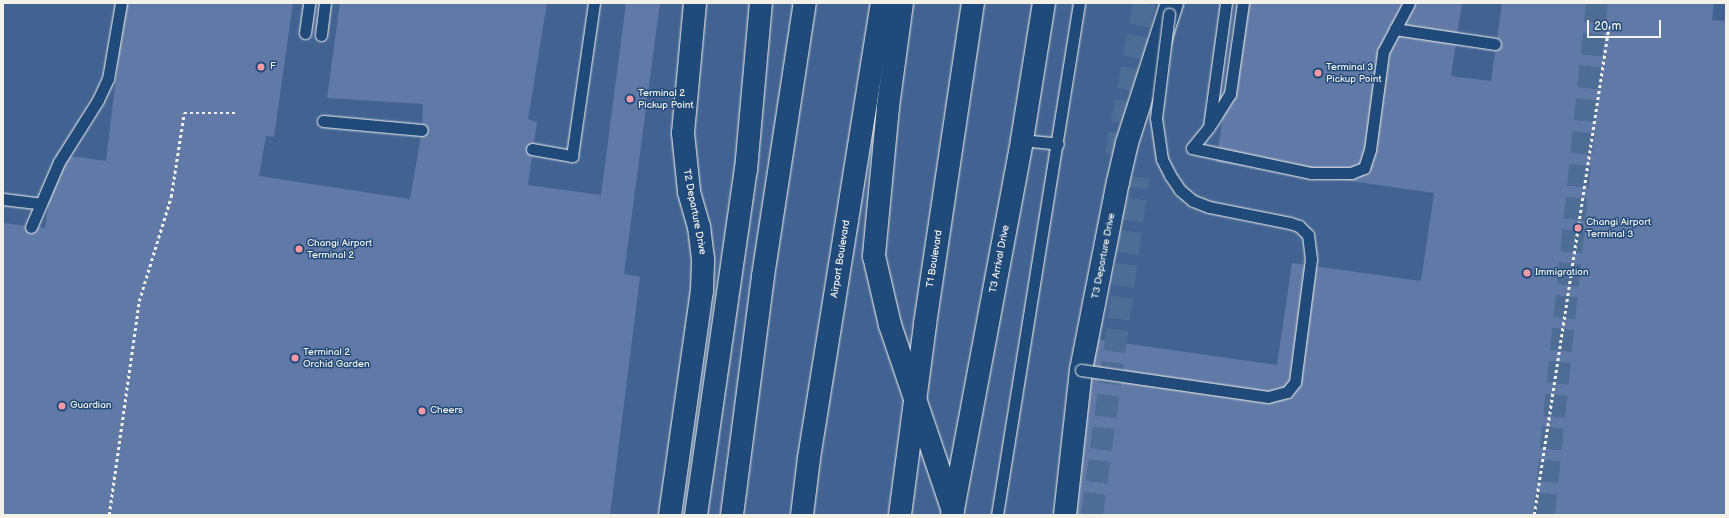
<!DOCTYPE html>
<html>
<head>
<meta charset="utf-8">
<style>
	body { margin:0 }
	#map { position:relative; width:1729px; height:518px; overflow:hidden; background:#305686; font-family:"Balsamiq Sans",sans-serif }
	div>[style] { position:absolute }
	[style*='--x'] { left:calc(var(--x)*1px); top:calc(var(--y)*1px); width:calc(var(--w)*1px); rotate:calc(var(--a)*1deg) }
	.built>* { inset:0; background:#426392 }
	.building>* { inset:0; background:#6079a6 }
	.secondary-tunnel>* { height:22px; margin-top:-11px; transform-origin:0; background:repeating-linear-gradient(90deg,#4d6d95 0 22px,transparent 0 33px) }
	.path>* { height:2.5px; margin-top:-1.25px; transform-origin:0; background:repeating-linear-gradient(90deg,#f4f1e8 0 3px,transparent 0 6px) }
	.roads { filter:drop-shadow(0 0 1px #f4f1e8) drop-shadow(0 0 1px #f4f1e8) }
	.service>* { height:11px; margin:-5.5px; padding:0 5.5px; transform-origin:5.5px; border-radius:5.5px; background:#1f4a7a }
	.secondary>* { height:22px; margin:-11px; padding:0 11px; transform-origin:11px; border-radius:11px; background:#1f4a7a }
	.trunk>* { height:22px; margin:-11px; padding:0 11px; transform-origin:11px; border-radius:11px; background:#1f4a7a }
	.bridges { filter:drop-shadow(0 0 1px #f4f1e8) drop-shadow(0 0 1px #f4f1e8) }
	.service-bridge>* { height:11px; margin:-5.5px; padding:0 5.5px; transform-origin:5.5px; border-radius:5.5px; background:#1f4a7a }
	.dots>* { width:11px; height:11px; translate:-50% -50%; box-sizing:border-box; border:2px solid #1f4a7a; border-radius:50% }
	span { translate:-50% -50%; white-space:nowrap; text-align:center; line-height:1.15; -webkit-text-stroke:3px #1f4a7a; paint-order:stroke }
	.poi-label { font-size:10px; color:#f4f1e8 }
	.left { translate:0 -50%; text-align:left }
	.street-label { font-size:10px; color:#f4f1e8 }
	.frame { position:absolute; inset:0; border:4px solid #f4f1e8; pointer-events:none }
	.scale { position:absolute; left:1587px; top:20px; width:74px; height:18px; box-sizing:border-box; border:2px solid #f4f1e8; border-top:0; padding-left:5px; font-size:12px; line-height:14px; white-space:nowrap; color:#f4f1e8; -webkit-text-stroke:3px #1f4a7a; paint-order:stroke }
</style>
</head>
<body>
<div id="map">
	<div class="built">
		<i style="clip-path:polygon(3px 3px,1726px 3px,1726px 515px,3px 515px)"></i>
	</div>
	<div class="building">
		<i style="clip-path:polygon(125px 3px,293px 3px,274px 137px,266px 136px,259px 176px,410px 199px,422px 130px,423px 104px,327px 98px,340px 3px,547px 3px,528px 119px,537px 122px,528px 185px,601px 195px,626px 3px,660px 3px,624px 274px,640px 277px,610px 515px,3px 515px,3px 223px,45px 228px,56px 154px,106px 161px)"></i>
		<i style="clip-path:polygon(1240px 3px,1462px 3px,1451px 76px,1491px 81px,1502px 3px,1714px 3px,1712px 20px,1726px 21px,1726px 515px,1068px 515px,1094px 339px,1277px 365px,1292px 263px,1421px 281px,1434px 193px,1216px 162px)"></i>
	</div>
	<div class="secondary-tunnel">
		<i style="--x:1116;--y:155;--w:155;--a:-79.6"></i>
		<i style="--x:1092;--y:515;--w:341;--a:-82.2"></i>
		<i style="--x:1544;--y:515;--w:515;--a:-84.09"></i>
	</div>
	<div class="path">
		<i style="--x:109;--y:515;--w:216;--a:-82"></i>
		<i style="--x:139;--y:301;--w:109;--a:-72.9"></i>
		<i style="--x:171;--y:197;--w:85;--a:-81.2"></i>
		<i style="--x:184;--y:113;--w:52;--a:0"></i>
		<i style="--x:1534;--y:515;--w:496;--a:-81.3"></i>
	</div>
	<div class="roads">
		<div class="service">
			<i style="--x:1226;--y:3;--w:125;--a:97.8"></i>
			<i style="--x:1209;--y:127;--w:27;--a:129"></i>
			<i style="--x:1192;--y:148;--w:122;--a:11.9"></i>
			<i style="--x:1311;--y:173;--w:40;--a:0"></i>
			<i style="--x:1351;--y:173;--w:14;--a:-21"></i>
			<i style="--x:1364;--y:168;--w:19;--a:-72"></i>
			<i style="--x:1370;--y:150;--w:99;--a:-82.4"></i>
			<i style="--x:1383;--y:52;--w:55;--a:-62"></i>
			<i style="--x:1395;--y:29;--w:101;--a:8.5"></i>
			<i style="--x:305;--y:33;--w:30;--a:-82"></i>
			<i style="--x:321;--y:35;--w:32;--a:-83"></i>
			<i style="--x:323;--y:121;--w:99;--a:5.2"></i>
			<i style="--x:1211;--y:124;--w:36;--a:-58"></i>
			<i style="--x:1230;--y:94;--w:92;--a:-81.9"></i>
			<i style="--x:1022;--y:140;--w:36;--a:6"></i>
			<i style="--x:532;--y:149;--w:41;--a:9.9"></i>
			<i style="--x:572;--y:156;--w:155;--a:-81.8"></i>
			<i style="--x:3;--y:199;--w:38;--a:7"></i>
			<i style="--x:31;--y:227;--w:71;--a:-66.7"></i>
			<i style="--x:59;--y:162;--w:73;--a:-57.8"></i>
			<i style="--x:98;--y:100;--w:23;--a:-65"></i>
			<i style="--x:108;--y:79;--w:77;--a:-80.3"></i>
			<i style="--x:997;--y:515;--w:519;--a:-80.9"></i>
		</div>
		<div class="secondary">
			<i style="--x:670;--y:515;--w:226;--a:-81.9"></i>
			<i style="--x:702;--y:291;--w:32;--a:-88"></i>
			<i style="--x:703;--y:259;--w:32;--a:-97"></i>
			<i style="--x:699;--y:227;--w:37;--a:-106"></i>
			<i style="--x:689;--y:191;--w:58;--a:-95.9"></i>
			<i style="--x:683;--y:133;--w:131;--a:-84.7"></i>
			<i style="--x:696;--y:515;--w:349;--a:-81.8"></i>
			<i style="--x:746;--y:170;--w:168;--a:-84.9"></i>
			<i style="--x:732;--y:515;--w:241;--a:-82.6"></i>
			<i style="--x:763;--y:276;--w:276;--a:-81.3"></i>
			<i style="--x:952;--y:515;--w:381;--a:-79.4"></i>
			<i style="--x:1022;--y:140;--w:139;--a:-80.9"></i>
			<i style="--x:1065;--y:515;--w:146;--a:-83.7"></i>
			<i style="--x:1081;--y:370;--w:192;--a:-78.9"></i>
			<i style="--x:1118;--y:182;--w:40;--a:-77"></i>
			<i style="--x:1127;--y:143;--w:147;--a:-72.2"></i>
		</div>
		<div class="trunk">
			<i style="--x:902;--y:3;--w:105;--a:97.7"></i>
			<i style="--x:888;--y:107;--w:150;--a:95.4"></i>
			<i style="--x:874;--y:256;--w:71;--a:76.9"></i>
			<i style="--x:890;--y:325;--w:196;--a:71.3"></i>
			<i style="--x:802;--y:515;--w:57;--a:-83"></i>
			<i style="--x:809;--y:458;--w:461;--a:-80.9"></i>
			<i style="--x:900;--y:515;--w:193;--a:-82.5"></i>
			<i style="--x:925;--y:324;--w:325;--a:-81.5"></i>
		</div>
	</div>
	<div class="bridges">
		<div class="service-bridge">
			<i style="--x:1081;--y:370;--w:189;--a:8.2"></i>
			<i style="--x:1268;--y:397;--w:20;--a:-15"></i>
			<i style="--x:1287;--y:392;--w:13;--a:-51"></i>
			<i style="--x:1295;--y:382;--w:124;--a:-82.6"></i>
			<i style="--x:1311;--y:259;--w:24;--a:-97"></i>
			<i style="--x:1308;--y:235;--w:13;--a:-135"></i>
			<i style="--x:1299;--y:226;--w:9;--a:-162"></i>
			<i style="--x:1290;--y:223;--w:83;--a:-168.8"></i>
			<i style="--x:1209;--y:207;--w:17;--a:-159"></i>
			<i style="--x:1193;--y:201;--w:17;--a:-140"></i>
			<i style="--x:1180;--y:190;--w:18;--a:-124"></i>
			<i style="--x:1170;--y:175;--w:18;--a:-117"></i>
			<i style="--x:1162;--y:159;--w:41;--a:-98.3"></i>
			<i style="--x:1156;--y:118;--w:105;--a:-82.9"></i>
		</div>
	</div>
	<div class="dots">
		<i style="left:261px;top:67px;background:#ff9aa2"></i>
		<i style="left:1318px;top:73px;background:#ff9aa2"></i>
		<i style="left:630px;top:99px;background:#ff9aa2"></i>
		<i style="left:1578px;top:228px;background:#ff9aa2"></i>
		<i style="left:299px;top:249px;background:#ff9aa2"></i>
		<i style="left:1527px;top:273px;background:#ff9aa2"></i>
		<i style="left:295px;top:358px;background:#ff9aa2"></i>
		<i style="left:62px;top:406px;background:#ff9aa2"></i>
		<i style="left:422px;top:411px;background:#ff9aa2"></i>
	</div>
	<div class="poi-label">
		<span class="left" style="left:270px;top:67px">F</span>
		<span class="left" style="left:1326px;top:73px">Terminal 3<br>Pickup Point</span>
		<span class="left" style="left:638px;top:99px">Terminal 2<br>Pickup Point</span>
		<span class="left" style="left:1586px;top:228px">Changi Airport<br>Terminal 3</span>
		<span class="left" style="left:307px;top:249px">Changi Airport<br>Terminal 2</span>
		<span class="left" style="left:1535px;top:273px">Immigration</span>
		<span class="left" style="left:303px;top:358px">Terminal 2<br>Orchid Garden</span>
		<span class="left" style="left:70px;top:406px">Guardian</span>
		<span class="left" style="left:430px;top:411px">Cheers</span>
	</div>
	<div class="street-label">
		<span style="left:694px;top:212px;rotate:79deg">T2 Departure Drive</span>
		<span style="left:1104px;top:256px;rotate:-79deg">T3 Departure Drive</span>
		<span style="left:841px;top:259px;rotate:-81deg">Airport Boulevard</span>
		<span style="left:935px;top:259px;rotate:-81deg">T1 Boulevard</span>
		<span style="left:1000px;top:259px;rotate:-79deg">T3 Arrival Drive</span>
	</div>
	<div class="frame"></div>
	<div class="scale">20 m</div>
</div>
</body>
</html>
